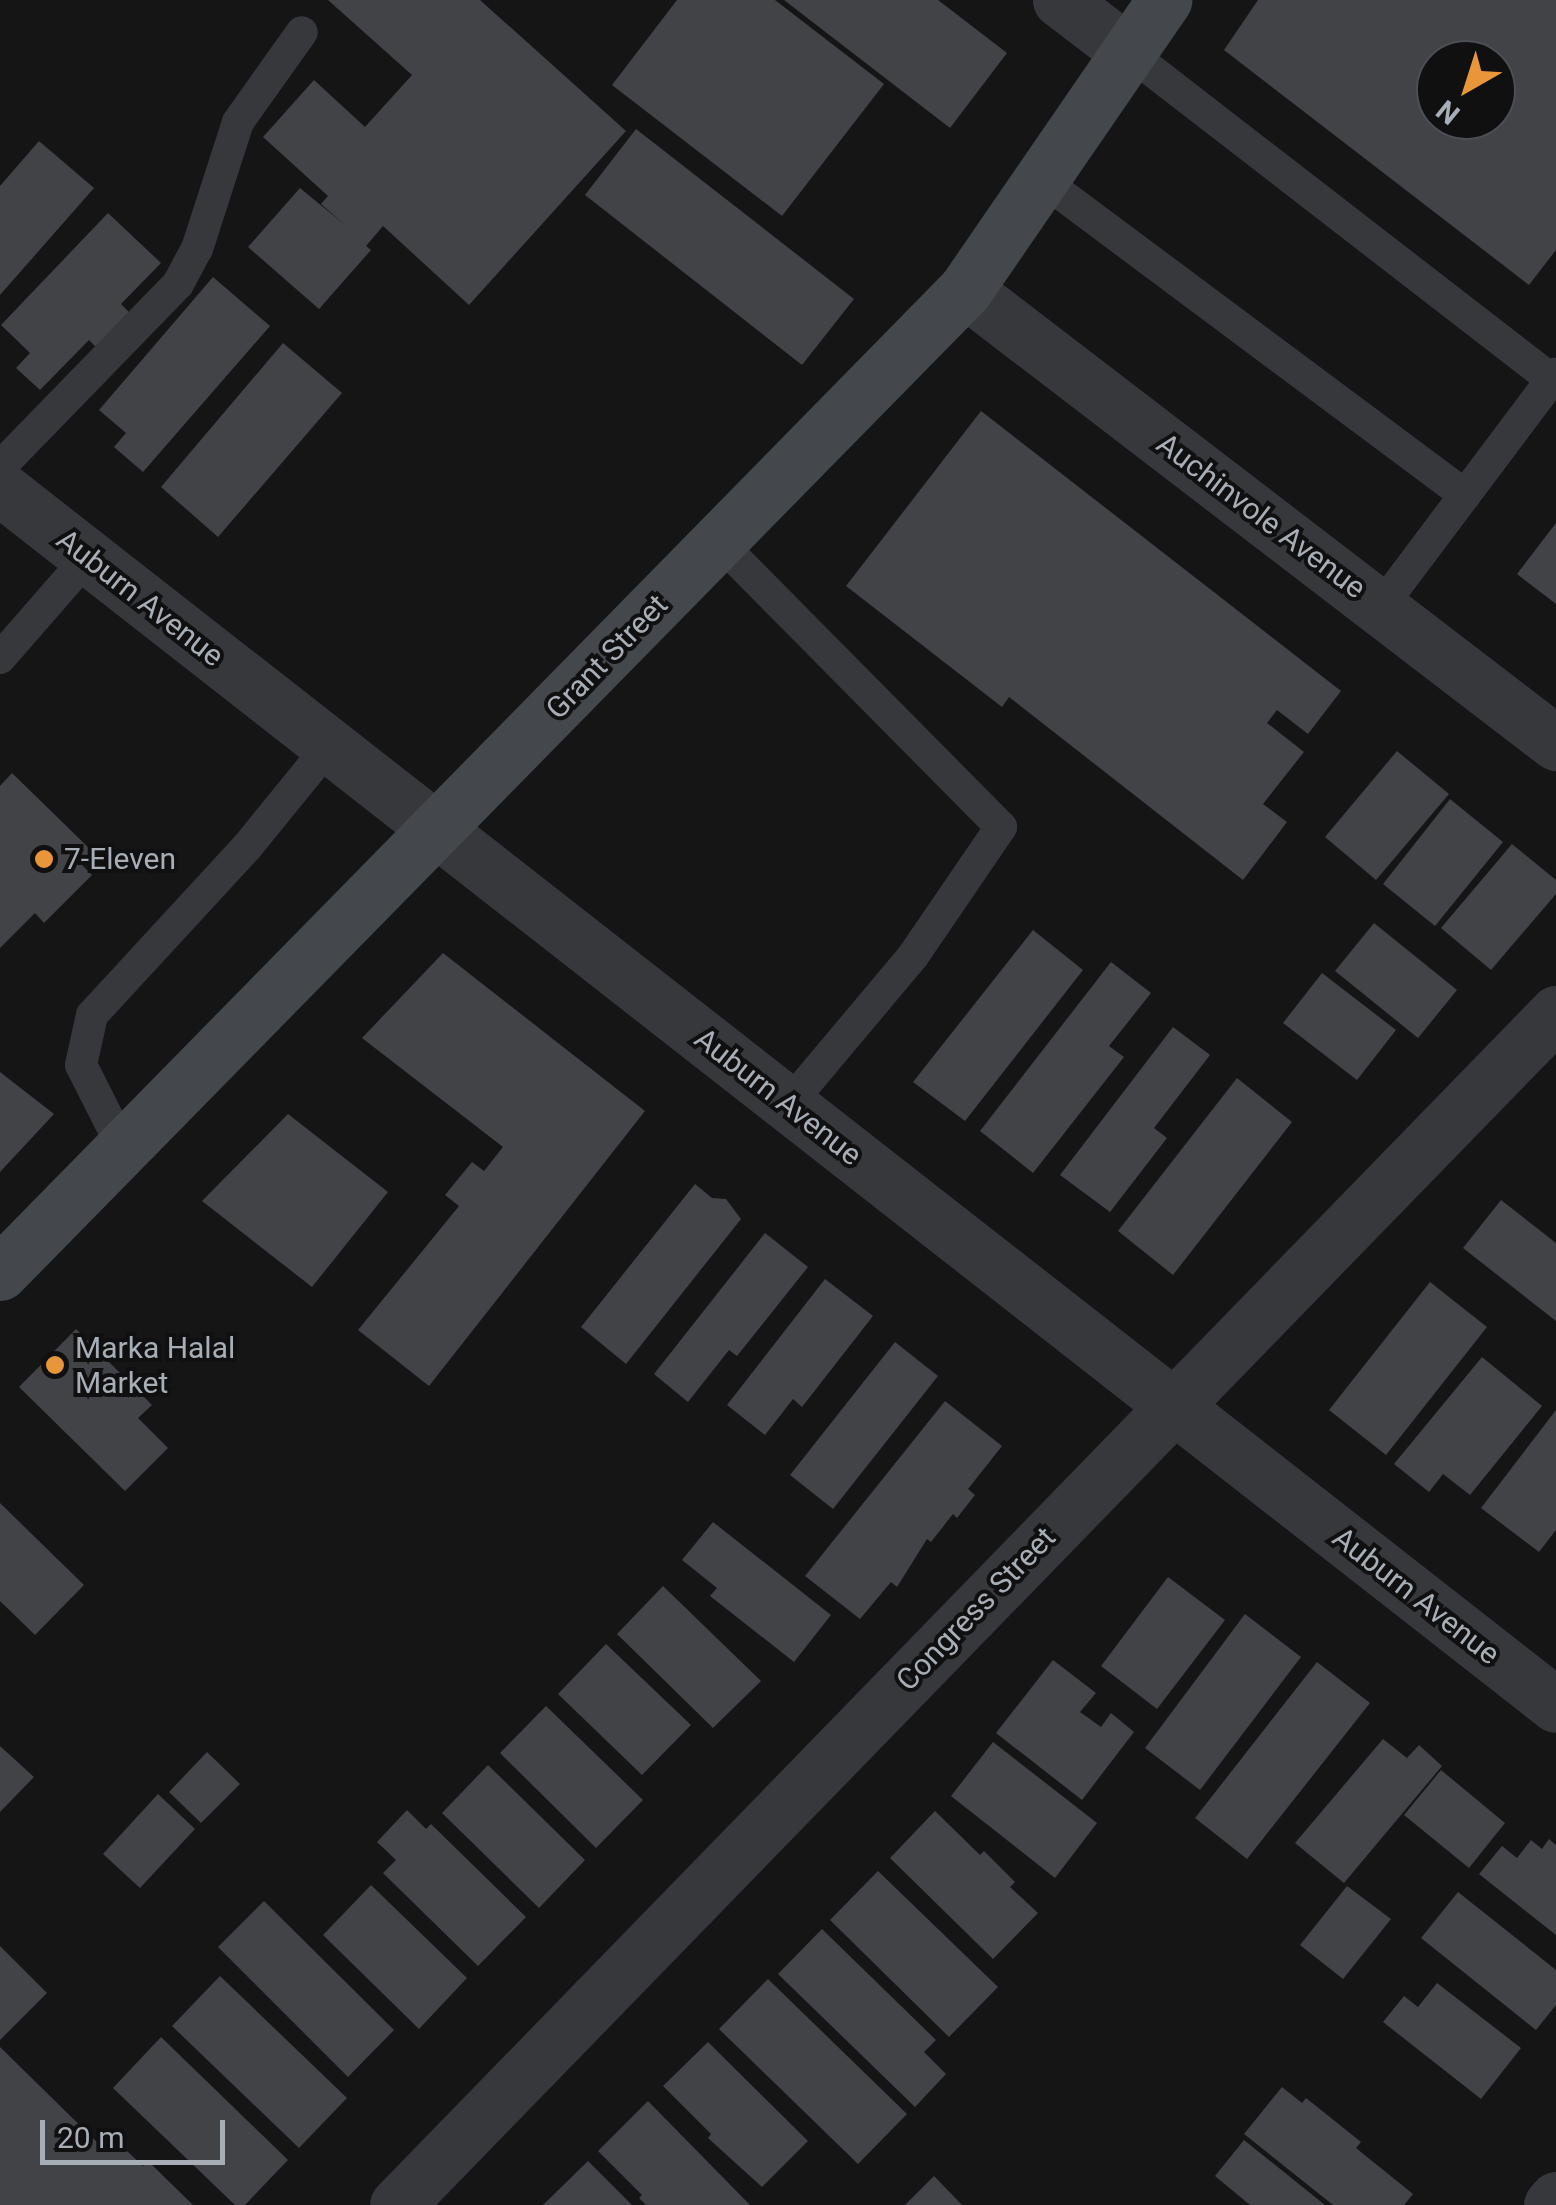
<!DOCTYPE html>
<html>
<head>
<meta charset="utf-8">
<style>
	body { margin:0 }
	#map { position:relative; width:1556px; height:2205px; overflow:hidden; background:#151516; font-family:Roboto,sans-serif }
	div>[style] { position:absolute }
	[style*='--x'] { left:calc(var(--x)*1px); top:calc(var(--y)*1px); width:calc(var(--w)*1px); rotate:calc(var(--a)*1deg) }
	.building>* { inset:0; background:#414346 }
	.lane>* { height:32px; margin:-16px; padding:0 16px; transform-origin:16px; border-radius:16px; background:#36383b }
	.street>* { height:55px; margin:-27.5px; padding:0 27.5px; transform-origin:27.5px; border-radius:27.5px; background:#36383b }
	.secondary>* { height:55px; margin:-27.5px; padding:0 27.5px; transform-origin:27.5px; border-radius:27.5px; background:#44474b }
	.dots>* { width:28px; height:28px; translate:-50% -50%; box-sizing:border-box; border:5px solid #101011; border-radius:50% }
	span { translate:-50% -50%; white-space:nowrap; text-align:center; line-height:1.15; -webkit-text-stroke:8px #101011; paint-order:stroke }
	.street-label { font-size:30px; color:#a7aeb6 }
	.poi-label { font-size:30px; color:#a7aeb6 }
	.left { translate:0 -50%; text-align:left }
	.north { position:absolute; left:1416px; top:40px; width:100px; height:100px; box-sizing:border-box; background:#101011; border:2px solid #4c4f53; border-radius:50%; rotate:219deg; font-size:28px; font-weight:700; line-height:40px; text-align:center; color:#a7aeb6 }
	.north::after { content:''; display:block; margin:auto; width:35px; height:45px; background:#e9953a; clip-path:polygon(50% 0,100% 100%,50% 72%,0 100%) }
	.scale { position:absolute; left:40px; top:2120px; width:185px; height:45px; box-sizing:border-box; border:5px solid #a7aeb6; border-top:0; padding-left:12px; font-size:30px; line-height:35px; white-space:nowrap; color:#a7aeb6; -webkit-text-stroke:8px #101011; paint-order:stroke }
</style>
</head>
<body>
<div id="map">
	<div class="building">
		<i style="clip-path:polygon(328px 0,480px 0,626px 131px,469px 305px,383px 226px,366px 246px,371px 250px,319px 309px,248px 247px,300px 188px,345px 225px,321px 204px,328px 196px,263px 137px,314px 80px,365px 127px,412px 75px)"></i>
		<i style="clip-path:polygon(677px 0,775px 0,884px 84px,782px 216px,612px 85px)"></i>
		<i style="clip-path:polygon(784px 0,938px 0,1007px 53px,950px 128px)"></i>
		<i style="clip-path:polygon(evenodd,1258px 0,1556px 0,1556px 250px,1529px 285px,1224px 50px,1258px 0,1436px 60px,1496px 60px,1496px 120px,1436px 120px,1436px 60px)"></i>
		<i style="clip-path:polygon(636px 129px,854px 299px,802px 365px,585px 195px)"></i>
		<i style="clip-path:polygon(39px 141px,94px 188px,0 295px,0 186px)"></i>
		<i style="clip-path:polygon(108px 213px,161px 263px,121px 304px,135px 318px,102px 353px,89px 340px,40px 390px,16px 368px,30px 353px,1px 325px)"></i>
		<i style="clip-path:polygon(213px 277px,270px 326px,143px 472px,114px 447px,126px 433px,99px 410px)"></i>
		<i style="clip-path:polygon(283px 343px,342px 393px,218px 537px,161px 487px)"></i>
		<i style="clip-path:polygon(981px 411px,1341px 691px,1308px 734px,1277px 710px,1267px 723px,1304px 752px,1263px 804px,1287px 822px,1243px 880px,1009px 697px,1002px 707px,846px 586px)"></i>
		<i style="clip-path:polygon(1556px 523px,1556px 604px,1517px 574px)"></i>
		<i style="clip-path:polygon(1397px 751px,1449px 794px,1376px 880px,1325px 837px)"></i>
		<i style="clip-path:polygon(12px 773px,94px 853px,82px 865px,92px 875px,44px 923px,35px 913px,0 948px,0 786px)"></i>
		<i style="clip-path:polygon(1450px 799px,1503px 842px,1435px 926px,1383px 884px)"></i>
		<i style="clip-path:polygon(1512px 844px,1556px 880px,1556px 894px,1491px 970px,1441px 928px)"></i>
		<i style="clip-path:polygon(1374px 923px,1457px 990px,1418px 1038px,1335px 971px)"></i>
		<i style="clip-path:polygon(1033px 930px,1083px 970px,965px 1121px,913px 1082px)"></i>
		<i style="clip-path:polygon(443px 953px,645px 1111px,429px 1386px,358px 1330px,459px 1206px,445px 1195px,472px 1162px,484px 1171px,503px 1147px,362px 1038px)"></i>
		<i style="clip-path:polygon(1111px 962px,1151px 993px,1109px 1046px,1124px 1057px,1033px 1173px,980px 1131px)"></i>
		<i style="clip-path:polygon(1322px 973px,1396px 1030px,1357px 1080px,1283px 1023px)"></i>
		<i style="clip-path:polygon(1173px 1027px,1210px 1055px,1154px 1128px,1167px 1138px,1110px 1212px,1060px 1175px)"></i>
		<i style="clip-path:polygon(0 1072px,54px 1114px,0 1172px)"></i>
		<i style="clip-path:polygon(1237px 1078px,1292px 1122px,1173px 1275px,1118px 1231px)"></i>
		<i style="clip-path:polygon(288px 1114px,388px 1192px,312px 1287px,202px 1201px)"></i>
		<i style="clip-path:polygon(695px 1184px,712px 1198px,726px 1199px,741px 1219px,626px 1364px,581px 1327px)"></i>
		<i style="clip-path:polygon(1501px 1200px,1556px 1243px,1556px 1321px,1463px 1248px)"></i>
		<i style="clip-path:polygon(765px 1233px,808px 1267px,737px 1356px,729px 1350px,688px 1402px,654px 1374px)"></i>
		<i style="clip-path:polygon(825px 1279px,873px 1316px,802px 1407px,793px 1399px,765px 1435px,727px 1405px)"></i>
		<i style="clip-path:polygon(1430px 1282px,1487px 1327px,1386px 1455px,1329px 1410px)"></i>
		<i style="clip-path:polygon(76px 1329px,152px 1405px,138px 1418px,168px 1448px,125px 1491px,19px 1387px)"></i>
		<i style="clip-path:polygon(895px 1342px,938px 1376px,833px 1509px,790px 1475px)"></i>
		<i style="clip-path:polygon(1482px 1357px,1542px 1406px,1470px 1495px,1443px 1474px,1429px 1492px,1394px 1464px)"></i>
		<i style="clip-path:polygon(945px 1401px,1002px 1446px,968px 1489px,975px 1495px,957px 1518px,953px 1514px,931px 1542px,927px 1539px,897px 1587px,891px 1582px,860px 1619px,805px 1576px)"></i>
		<i style="clip-path:polygon(1556px 1410px,1556px 1530px,1539px 1552px,1481px 1508px)"></i>
		<i style="clip-path:polygon(0 1503px,84px 1585px,35px 1635px,0 1601px)"></i>
		<i style="clip-path:polygon(713px 1522px,831px 1615px,794px 1662px,710px 1596px,717px 1588px,682px 1560px)"></i>
		<i style="clip-path:polygon(1168px 1577px,1225px 1620px,1157px 1709px,1101px 1666px)"></i>
		<i style="clip-path:polygon(663px 1586px,761px 1681px,713px 1728px,617px 1634px)"></i>
		<i style="clip-path:polygon(1245px 1614px,1301px 1657px,1200px 1790px,1145px 1748px)"></i>
		<i style="clip-path:polygon(606px 1644px,691px 1725px,642px 1775px,558px 1694px)"></i>
		<i style="clip-path:polygon(1053px 1660px,1096px 1693px,1080px 1712px,1101px 1727px,1111px 1713px,1134px 1732px,1082px 1800px,996px 1733px)"></i>
		<i style="clip-path:polygon(1317px 1662px,1370px 1703px,1247px 1859px,1195px 1818px)"></i>
		<i style="clip-path:polygon(546px 1706px,643px 1800px,596px 1848px,500px 1753px)"></i>
		<i style="clip-path:polygon(1383px 1739px,1407px 1758px,1419px 1745px,1442px 1766px,1344px 1883px,1295px 1843px)"></i>
		<i style="clip-path:polygon(993px 1742px,1097px 1823px,1055px 1878px,951px 1796px)"></i>
		<i style="clip-path:polygon(0 1746px,34px 1777px,0 1812px)"></i>
		<i style="clip-path:polygon(207px 1752px,240px 1784px,201px 1823px,169px 1792px)"></i>
		<i style="clip-path:polygon(488px 1765px,585px 1860px,539px 1908px,442px 1813px)"></i>
		<i style="clip-path:polygon(1441px 1770px,1505px 1823px,1469px 1868px,1404px 1815px)"></i>
		<i style="clip-path:polygon(158px 1794px,195px 1829px,140px 1888px,103px 1854px)"></i>
		<i style="clip-path:polygon(407px 1810px,426px 1829px,431px 1824px,526px 1917px,478px 1966px,383px 1873px,396px 1860px,377px 1842px)"></i>
		<i style="clip-path:polygon(935px 1811px,980px 1855px,984px 1851px,1015px 1882px,1010px 1887px,1038px 1913px,993px 1959px,890px 1858px)"></i>
		<i style="clip-path:polygon(1549px 1839px,1556px 1845px,1556px 1935px,1479px 1874px,1502px 1846px,1517px 1858px,1531px 1840px,1542px 1849px)"></i>
		<i style="clip-path:polygon(878px 1871px,998px 1987px,949px 2037px,830px 1920px)"></i>
		<i style="clip-path:polygon(371px 1885px,467px 1978px,419px 2029px,323px 1935px)"></i>
		<i style="clip-path:polygon(1347px 1886px,1391px 1919px,1343px 1979px,1300px 1945px)"></i>
		<i style="clip-path:polygon(1458px 1892px,1556px 1970px,1556px 2005px,1536px 2030px,1421px 1938px)"></i>
		<i style="clip-path:polygon(264px 1901px,394px 2030px,348px 2077px,218px 1947px)"></i>
		<i style="clip-path:polygon(822px 1929px,936px 2040px,924px 2052px,946px 2074px,915px 2107px,778px 1974px)"></i>
		<i style="clip-path:polygon(0 1946px,47px 1993px,0 2040px)"></i>
		<i style="clip-path:polygon(220px 1976px,347px 2098px,299px 2148px,172px 2026px)"></i>
		<i style="clip-path:polygon(768px 1979px,907px 2114px,858px 2164px,719px 2029px)"></i>
		<i style="clip-path:polygon(1437px 1983px,1521px 2048px,1481px 2099px,1383px 2022px,1404px 1996px,1418px 2007px)"></i>
		<i style="clip-path:polygon(161px 2037px,288px 2160px,245px 2205px,235px 2205px,113px 2088px)"></i>
		<i style="clip-path:polygon(708px 2042px,808px 2141px,762px 2187px,708px 2138px,711px 2134px,663px 2086px)"></i>
		<i style="clip-path:polygon(0 2047px,102px 2147px,112px 2137px,143px 2166px,148px 2161px,193px 2205px,0 2205px)"></i>
		<i style="clip-path:polygon(1282px 2087px,1302px 2103px,1306px 2098px,1361px 2142px,1356px 2148px,1413px 2194px,1404px 2205px,1333px 2205px,1244px 2134px)"></i>
		<i style="clip-path:polygon(648px 2101px,750px 2205px,646px 2205px,639px 2198px,642px 2195px,598px 2151px)"></i>
		<i style="clip-path:polygon(1244px 2140px,1325px 2205px,1250px 2205px,1215px 2176px)"></i>
		<i style="clip-path:polygon(588px 2161px,632px 2205px,543px 2205px)"></i>
		<i style="clip-path:polygon(934px 2176px,962px 2205px,905px 2205px)"></i>
	</div>
	<div class="lane">
		<i style="--x:1128;--y:52;--w:536;--a:37.72"></i>
		<i style="--x:1041;--y:179;--w:529;--a:36.7"></i>
		<i style="--x:0;--y:467;--w:255;--a:-45.8"></i>
		<i style="--x:178;--y:284;--w:40;--a:-62"></i>
		<i style="--x:197;--y:249;--w:133;--a:-72.1"></i>
		<i style="--x:238;--y:122;--w:110;--a:-54.6"></i>
		<i style="--x:719;--y:542;--w:401;--a:45.3"></i>
		<i style="--x:1001;--y:827;--w:156;--a:124.3"></i>
		<i style="--x:913;--y:956;--w:194;--a:130"></i>
		<i style="--x:1380;--y:608;--w:293;--a:-53.1"></i>
		<i style="--x:0;--y:658;--w:134;--a:-48.9"></i>
		<i style="--x:123;--y:1148;--w:93;--a:-116.8"></i>
		<i style="--x:81;--y:1065;--w:51;--a:-77.6"></i>
		<i style="--x:92;--y:1015;--w:229;--a:-47.3"></i>
		<i style="--x:247;--y:847;--w:130;--a:-50.9"></i>
	</div>
	<div class="street">
		<i style="--x:1060;--y:0;--w:86;--a:37.4"></i>
		<i style="--x:965;--y:290;--w:745;--a:37.47"></i>
		<i style="--x:0;--y:488;--w:1975;--a:38.03"></i>
		<i style="--x:397;--y:2205;--w:1663;--a:-45.8"></i>
		<i style="--x:1551;--y:2205;--w:8;--a:-50"></i>
	</div>
	<div class="secondary">
		<i style="--x:0;--y:1273;--w:1378;--a:-45.53"></i>
		<i style="--x:965;--y:290;--w:352;--a:-55.5"></i>
	</div>
	<div class="dots">
		<i style="left:44px;top:859px;background:#e9953a"></i>
		<i style="left:55px;top:1365px;background:#e9953a"></i>
	</div>
	<div class="street-label">
		<span style="left:1261px;top:516px;rotate:37deg">Auchinvole Avenue</span>
		<span style="left:140px;top:598px;rotate:38deg">Auburn Avenue</span>
		<span style="left:607px;top:657px;rotate:-46deg">Grant Street</span>
		<span style="left:778px;top:1097px;rotate:38deg">Auburn Avenue</span>
		<span style="left:1416px;top:1596px;rotate:38deg">Auburn Avenue</span>
		<span style="left:976px;top:1609px;rotate:-46deg">Congress Street</span>
	</div>
	<div class="poi-label">
		<span class="left" style="left:64px;top:859px">7-Eleven</span>
		<span class="left" style="left:75px;top:1365px">Marka Halal<br>Market</span>
	</div>
	<div class="north">N</div>
	<div class="scale">20 m</div>
</div>
</body>
</html>
